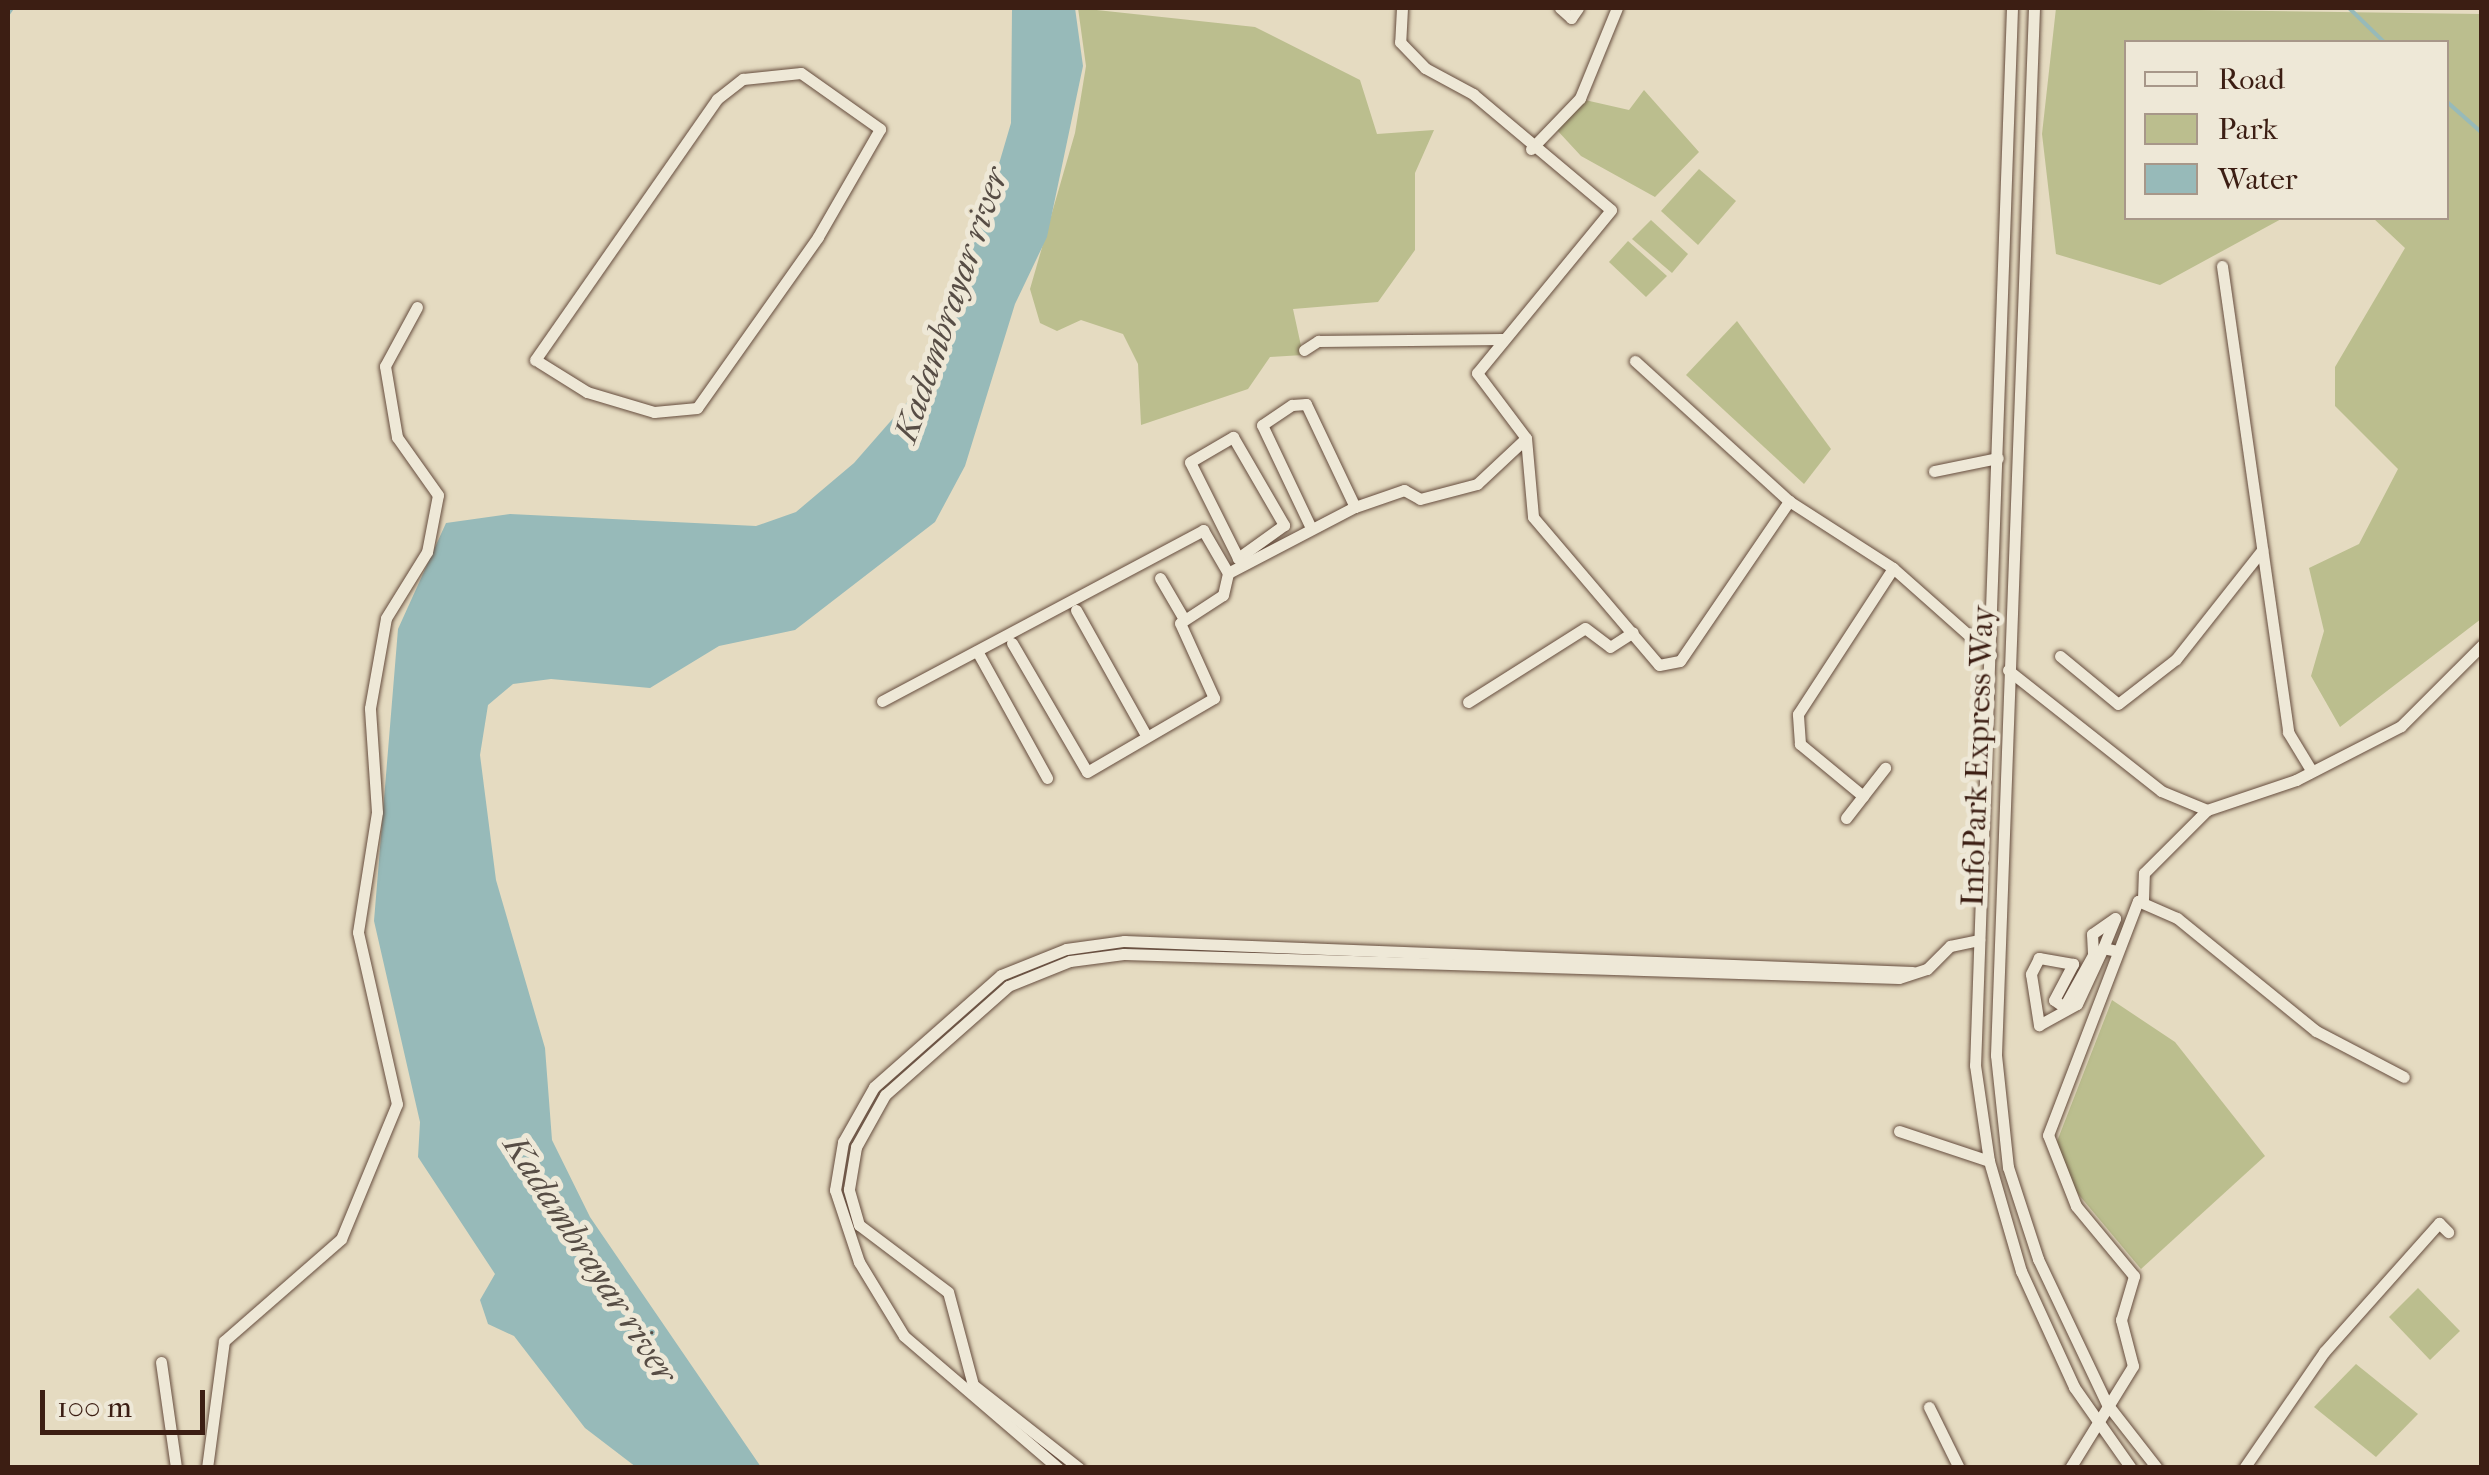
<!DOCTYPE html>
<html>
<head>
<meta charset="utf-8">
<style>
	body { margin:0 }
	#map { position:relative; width:2489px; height:1475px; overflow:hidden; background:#e5dbc1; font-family:"IM FELL French Canon",serif }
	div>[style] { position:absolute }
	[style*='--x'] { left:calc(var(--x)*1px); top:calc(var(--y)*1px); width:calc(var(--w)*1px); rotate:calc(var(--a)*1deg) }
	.green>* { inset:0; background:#bbbe8e }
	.water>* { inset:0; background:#97bab9 }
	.stream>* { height:4px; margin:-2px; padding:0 2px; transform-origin:2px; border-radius:2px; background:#97bab9 }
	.roads { filter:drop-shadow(0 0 2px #664d3e) drop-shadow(0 0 2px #664d3e) }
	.minor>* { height:11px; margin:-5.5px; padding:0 5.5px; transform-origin:5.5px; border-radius:5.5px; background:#eee8d7 }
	span { translate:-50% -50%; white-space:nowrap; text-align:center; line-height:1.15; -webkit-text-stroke:10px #eee8d7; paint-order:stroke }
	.street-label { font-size:32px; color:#3c1e13 }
	.water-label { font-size:35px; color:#574d45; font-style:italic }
	.frame { position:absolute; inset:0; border:10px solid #3c1e13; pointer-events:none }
	.legend { position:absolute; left:2124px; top:40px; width:325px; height:180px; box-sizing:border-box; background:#eee8d7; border:2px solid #a79789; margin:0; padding:12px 18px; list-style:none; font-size:30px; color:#3c1e13 }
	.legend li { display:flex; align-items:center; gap:20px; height:50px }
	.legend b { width:50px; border:2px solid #a79789 }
	.scale { position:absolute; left:40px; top:1390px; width:165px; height:45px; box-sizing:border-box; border:5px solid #3c1e13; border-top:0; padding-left:12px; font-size:30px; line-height:35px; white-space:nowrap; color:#3c1e13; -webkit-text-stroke:8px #eee8d7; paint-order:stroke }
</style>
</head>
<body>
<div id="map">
	<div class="green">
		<i style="clip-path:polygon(1078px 8px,1255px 27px,1360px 80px,1377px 134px,1434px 130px,1415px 173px,1415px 250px,1378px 302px,1293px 309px,1303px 355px,1270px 357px,1248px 389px,1141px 425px,1138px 364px,1123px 334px,1081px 320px,1057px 331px,1040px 323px,1030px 289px,1075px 133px,1086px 66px)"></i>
		<i style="clip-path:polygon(2056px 8px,2481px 14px,2481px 619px,2340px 727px,2311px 676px,2324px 631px,2309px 568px,2359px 544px,2398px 469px,2335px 406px,2335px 367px,2405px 248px,2373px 218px,2446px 218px,2446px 42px,2126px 42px,2126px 218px,2283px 218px,2160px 285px,2056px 254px,2042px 134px)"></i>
		<i style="clip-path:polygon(1644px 90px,1699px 152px,1655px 197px,1581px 156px,1556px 129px,1585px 100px,1629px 110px)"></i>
		<i style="clip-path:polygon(1699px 169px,1736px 201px,1698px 245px,1661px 211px)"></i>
		<i style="clip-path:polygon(1651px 220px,1688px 254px,1672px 273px,1632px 239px)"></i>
		<i style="clip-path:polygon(1628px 241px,1667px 276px,1646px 297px,1609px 262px)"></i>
		<i style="clip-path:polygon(1737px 321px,1831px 449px,1804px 484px,1686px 375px)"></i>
		<i style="clip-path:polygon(2112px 1000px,2175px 1042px,2265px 1156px,2141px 1269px,2074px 1189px,2056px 1144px)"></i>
		<i style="clip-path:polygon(2418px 1288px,2460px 1331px,2430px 1360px,2389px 1317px)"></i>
		<i style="clip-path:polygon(2356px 1364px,2418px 1414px,2376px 1457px,2314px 1407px)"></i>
	</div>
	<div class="water">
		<i style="clip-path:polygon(1012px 8px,1075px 8px,1083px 66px,1047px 237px,1015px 304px,965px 466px,935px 522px,795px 630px,719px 646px,650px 688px,551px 679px,513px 684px,488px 705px,480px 755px,496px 880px,545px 1048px,552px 1140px,590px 1217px,761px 1467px,636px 1467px,585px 1428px,514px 1336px,488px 1324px,480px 1300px,495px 1274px,418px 1157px,420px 1122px,374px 921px,398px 629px,446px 523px,510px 514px,756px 526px,796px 512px,854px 463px,917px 391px,986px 208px,1011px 123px)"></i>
	</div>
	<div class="stream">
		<i style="--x:2349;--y:8;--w:49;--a:44.2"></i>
		<i style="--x:8;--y:14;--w:7;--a:-56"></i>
		<i style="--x:2446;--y:101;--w:48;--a:41.6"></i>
	</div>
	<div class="roads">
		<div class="minor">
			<i style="--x:1402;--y:8;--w:34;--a:93"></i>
			<i style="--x:1400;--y:42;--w:36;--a:46"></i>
			<i style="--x:1425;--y:68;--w:55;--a:28.4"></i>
			<i style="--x:1473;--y:94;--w:180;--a:40"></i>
			<i style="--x:1611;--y:210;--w:211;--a:129.4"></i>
			<i style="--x:1477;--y:373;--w:81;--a:53"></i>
			<i style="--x:1560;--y:8;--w:15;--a:42"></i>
			<i style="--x:1571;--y:18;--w:12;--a:-55"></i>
			<i style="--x:2012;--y:8;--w:1058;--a:92"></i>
			<i style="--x:1975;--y:1065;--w:97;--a:81.7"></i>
			<i style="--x:1989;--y:1161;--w:115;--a:73.8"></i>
			<i style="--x:2021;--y:1271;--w:128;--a:65.4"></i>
			<i style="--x:2074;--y:1387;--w:99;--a:54.9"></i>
			<i style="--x:2034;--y:8;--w:1048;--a:92.08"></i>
			<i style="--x:1996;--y:1055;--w:113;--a:83.9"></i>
			<i style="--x:2008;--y:1167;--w:97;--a:71.9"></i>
			<i style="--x:2038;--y:1259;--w:161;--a:64.6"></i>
			<i style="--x:2107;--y:1404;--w:81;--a:52"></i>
			<i style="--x:1531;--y:149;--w:71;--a:-46.1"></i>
			<i style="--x:1580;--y:98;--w:97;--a:-67.7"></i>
			<i style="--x:2222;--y:266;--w:471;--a:81.9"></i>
			<i style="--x:2288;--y:732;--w:44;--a:58.8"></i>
			<i style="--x:1304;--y:350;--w:17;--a:-33"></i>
			<i style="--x:1318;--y:341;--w:184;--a:-0.6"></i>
			<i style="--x:535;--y:360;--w:318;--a:-55.1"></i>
			<i style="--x:717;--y:99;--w:33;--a:-38"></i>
			<i style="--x:743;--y:79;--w:58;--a:-5.9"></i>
			<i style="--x:801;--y:73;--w:97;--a:35.3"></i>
			<i style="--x:880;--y:129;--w:125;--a:119.9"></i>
			<i style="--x:818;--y:237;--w:209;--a:125.3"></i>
			<i style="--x:697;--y:408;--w:43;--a:174.7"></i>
			<i style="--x:654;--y:412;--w:70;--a:-163.4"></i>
			<i style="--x:587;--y:392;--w:57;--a:-148"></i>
			<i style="--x:1635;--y:361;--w:208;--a:42.3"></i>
			<i style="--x:1233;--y:437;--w:102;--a:59.9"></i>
			<i style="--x:1284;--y:525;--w:57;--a:144.3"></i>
			<i style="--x:1238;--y:558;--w:107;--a:-116.6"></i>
			<i style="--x:1190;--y:462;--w:50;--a:-30.2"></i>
			<i style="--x:1934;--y:471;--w:65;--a:-11.5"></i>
			<i style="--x:1311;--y:528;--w:114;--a:-115.4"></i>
			<i style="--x:1262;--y:425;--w:36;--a:-34"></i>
			<i style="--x:1292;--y:405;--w:14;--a:-4"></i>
			<i style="--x:1306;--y:404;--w:114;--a:64.6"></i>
			<i style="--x:1160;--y:578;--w:48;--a:59.7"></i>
			<i style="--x:1076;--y:610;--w:145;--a:60.8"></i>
			<i style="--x:1012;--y:643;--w:149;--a:59.8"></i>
			<i style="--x:1087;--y:772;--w:147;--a:-30.2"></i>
			<i style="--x:1214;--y:698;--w:82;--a:-114.4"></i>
			<i style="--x:1180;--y:623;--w:51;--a:-33.1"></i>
			<i style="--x:1223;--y:595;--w:23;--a:-77"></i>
			<i style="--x:977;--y:651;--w:145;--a:61.1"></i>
			<i style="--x:2060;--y:656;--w:75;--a:39.6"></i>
			<i style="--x:2118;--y:704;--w:73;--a:-37.8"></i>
			<i style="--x:2176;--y:659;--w:139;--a:-51.7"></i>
			<i style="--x:2008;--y:670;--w:195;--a:38.3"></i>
			<i style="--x:2161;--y:791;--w:50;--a:22.4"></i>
			<i style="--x:2207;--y:810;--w:94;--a:-18.6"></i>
			<i style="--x:2296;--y:780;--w:118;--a:-27.2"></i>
			<i style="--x:2401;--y:726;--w:115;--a:-45"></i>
			<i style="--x:882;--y:701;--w:364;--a:-28"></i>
			<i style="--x:1203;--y:530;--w:50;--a:59.8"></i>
			<i style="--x:1228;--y:573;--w:143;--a:-27.5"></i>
			<i style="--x:1355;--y:507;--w:52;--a:-19.1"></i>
			<i style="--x:1404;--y:490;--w:18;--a:29"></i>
			<i style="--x:1420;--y:499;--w:59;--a:-14.7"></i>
			<i style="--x:1477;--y:484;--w:67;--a:-43.2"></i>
			<i style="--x:1526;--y:438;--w:79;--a:84.9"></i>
			<i style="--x:1533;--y:517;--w:194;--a:49.6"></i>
			<i style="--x:1659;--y:665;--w:21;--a:-11"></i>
			<i style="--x:1680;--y:661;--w:194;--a:-55.7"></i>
			<i style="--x:1789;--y:501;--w:124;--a:32.8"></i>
			<i style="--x:1893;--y:568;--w:131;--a:41.6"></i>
			<i style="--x:1468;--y:702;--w:138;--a:-32.3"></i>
			<i style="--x:1585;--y:628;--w:31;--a:37"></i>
			<i style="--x:1610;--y:647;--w:27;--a:-33"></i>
			<i style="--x:1863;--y:796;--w:36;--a:-52"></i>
			<i style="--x:1846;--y:818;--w:28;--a:-52"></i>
			<i style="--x:1863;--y:796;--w:82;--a:-140.5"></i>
			<i style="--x:1800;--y:744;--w:30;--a:-94"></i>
			<i style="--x:1798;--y:714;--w:174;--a:-56.9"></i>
			<i style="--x:2143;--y:899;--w:26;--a:-88"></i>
			<i style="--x:2144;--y:873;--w:89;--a:-45"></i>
			<i style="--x:2103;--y:948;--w:32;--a:-68"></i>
			<i style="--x:2115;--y:918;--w:28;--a:145"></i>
			<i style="--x:2092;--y:934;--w:21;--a:87"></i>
			<i style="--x:2093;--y:955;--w:60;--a:119.1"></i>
			<i style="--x:2064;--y:1007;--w:12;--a:-145"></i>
			<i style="--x:2054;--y:1000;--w:41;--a:-62.2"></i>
			<i style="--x:2073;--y:964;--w:35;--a:-170"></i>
			<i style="--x:2039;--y:958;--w:18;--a:117"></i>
			<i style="--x:2031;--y:974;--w:52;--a:81.1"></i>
			<i style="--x:2039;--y:1025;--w:43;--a:-28.9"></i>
			<i style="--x:2077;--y:1004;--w:62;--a:-65.1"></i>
			<i style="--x:2103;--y:948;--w:14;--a:12"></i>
			<i style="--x:1899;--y:1131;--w:95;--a:18.4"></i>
			<i style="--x:161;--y:1362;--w:107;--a:81.9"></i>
			<i style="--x:1929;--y:1407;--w:68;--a:63.8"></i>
			<i style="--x:207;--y:1468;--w:128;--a:-82.4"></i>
			<i style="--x:224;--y:1341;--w:155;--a:-41.1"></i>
			<i style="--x:341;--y:1239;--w:146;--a:-67.5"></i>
			<i style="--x:397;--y:1104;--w:176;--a:-102.8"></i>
			<i style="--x:358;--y:932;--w:121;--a:-81"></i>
			<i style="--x:377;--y:812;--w:104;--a:-93.9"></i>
			<i style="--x:370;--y:708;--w:91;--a:-79.9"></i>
			<i style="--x:386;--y:618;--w:78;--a:-58.2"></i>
			<i style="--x:427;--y:552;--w:58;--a:-79.1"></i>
			<i style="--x:438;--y:495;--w:71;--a:-125.3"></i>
			<i style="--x:397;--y:437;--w:72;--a:-99.6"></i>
			<i style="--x:385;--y:366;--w:67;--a:-61.5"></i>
			<i style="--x:1058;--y:1468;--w:203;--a:-139.4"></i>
			<i style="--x:904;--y:1336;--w:87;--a:-121.3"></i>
			<i style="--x:859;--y:1262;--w:76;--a:-108.4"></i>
			<i style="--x:835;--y:1190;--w:49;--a:-80.5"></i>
			<i style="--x:843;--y:1142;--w:63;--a:-60.6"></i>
			<i style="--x:874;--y:1087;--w:169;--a:-41.4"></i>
			<i style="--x:1001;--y:975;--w:70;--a:-21.8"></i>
			<i style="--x:1066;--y:949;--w:59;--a:-7.9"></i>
			<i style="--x:1124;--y:941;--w:789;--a:2.25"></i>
			<i style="--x:1079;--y:1468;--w:135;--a:-141.9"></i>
			<i style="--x:973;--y:1385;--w:96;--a:-105"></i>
			<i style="--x:948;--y:1292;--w:111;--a:-143"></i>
			<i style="--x:859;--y:1225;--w:37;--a:-106"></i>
			<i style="--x:849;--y:1189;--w:43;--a:-80.5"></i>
			<i style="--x:856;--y:1147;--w:60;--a:-60.9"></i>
			<i style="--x:885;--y:1095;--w:164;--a:-41.5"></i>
			<i style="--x:1008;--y:986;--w:67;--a:-22"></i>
			<i style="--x:1070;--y:961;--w:54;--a:-7.4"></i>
			<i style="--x:1124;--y:954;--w:775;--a:1.77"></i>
			<i style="--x:1899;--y:978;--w:29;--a:-18"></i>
			<i style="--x:1927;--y:969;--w:33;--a:-45"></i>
			<i style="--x:1950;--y:946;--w:30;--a:-12"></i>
			<i style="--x:2070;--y:1468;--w:120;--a:-58.3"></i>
			<i style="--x:2133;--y:1366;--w:48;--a:-104.6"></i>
			<i style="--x:2121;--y:1320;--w:46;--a:-73.5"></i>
			<i style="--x:2134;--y:1276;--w:91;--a:-129.6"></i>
			<i style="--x:2076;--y:1206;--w:76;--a:-111.5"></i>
			<i style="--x:2048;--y:1135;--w:251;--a:-69"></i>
			<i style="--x:2138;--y:901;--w:43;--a:23.6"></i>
			<i style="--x:2177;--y:918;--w:179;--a:39.1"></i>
			<i style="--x:2316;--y:1031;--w:99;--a:27.6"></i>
			<i style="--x:2244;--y:1468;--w:141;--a:-55.4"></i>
			<i style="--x:2324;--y:1352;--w:173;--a:-48.3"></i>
			<i style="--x:2439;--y:1223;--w:13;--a:45"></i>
		</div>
	</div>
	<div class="street-label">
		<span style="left:1978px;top:756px;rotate:-88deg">InfoPark Express Way</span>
	</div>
	<div class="water-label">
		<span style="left:951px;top:305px;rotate:-71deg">Kadambrayar river</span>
		<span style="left:590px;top:1259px;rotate:57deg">Kadambrayar river</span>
	</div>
	<div class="frame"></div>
	<ul class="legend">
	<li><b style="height:12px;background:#eee8d7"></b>Road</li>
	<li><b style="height:28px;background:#bbbe8e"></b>Park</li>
	<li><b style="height:28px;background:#97bab9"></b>Water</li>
	</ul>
	<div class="scale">100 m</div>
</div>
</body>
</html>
